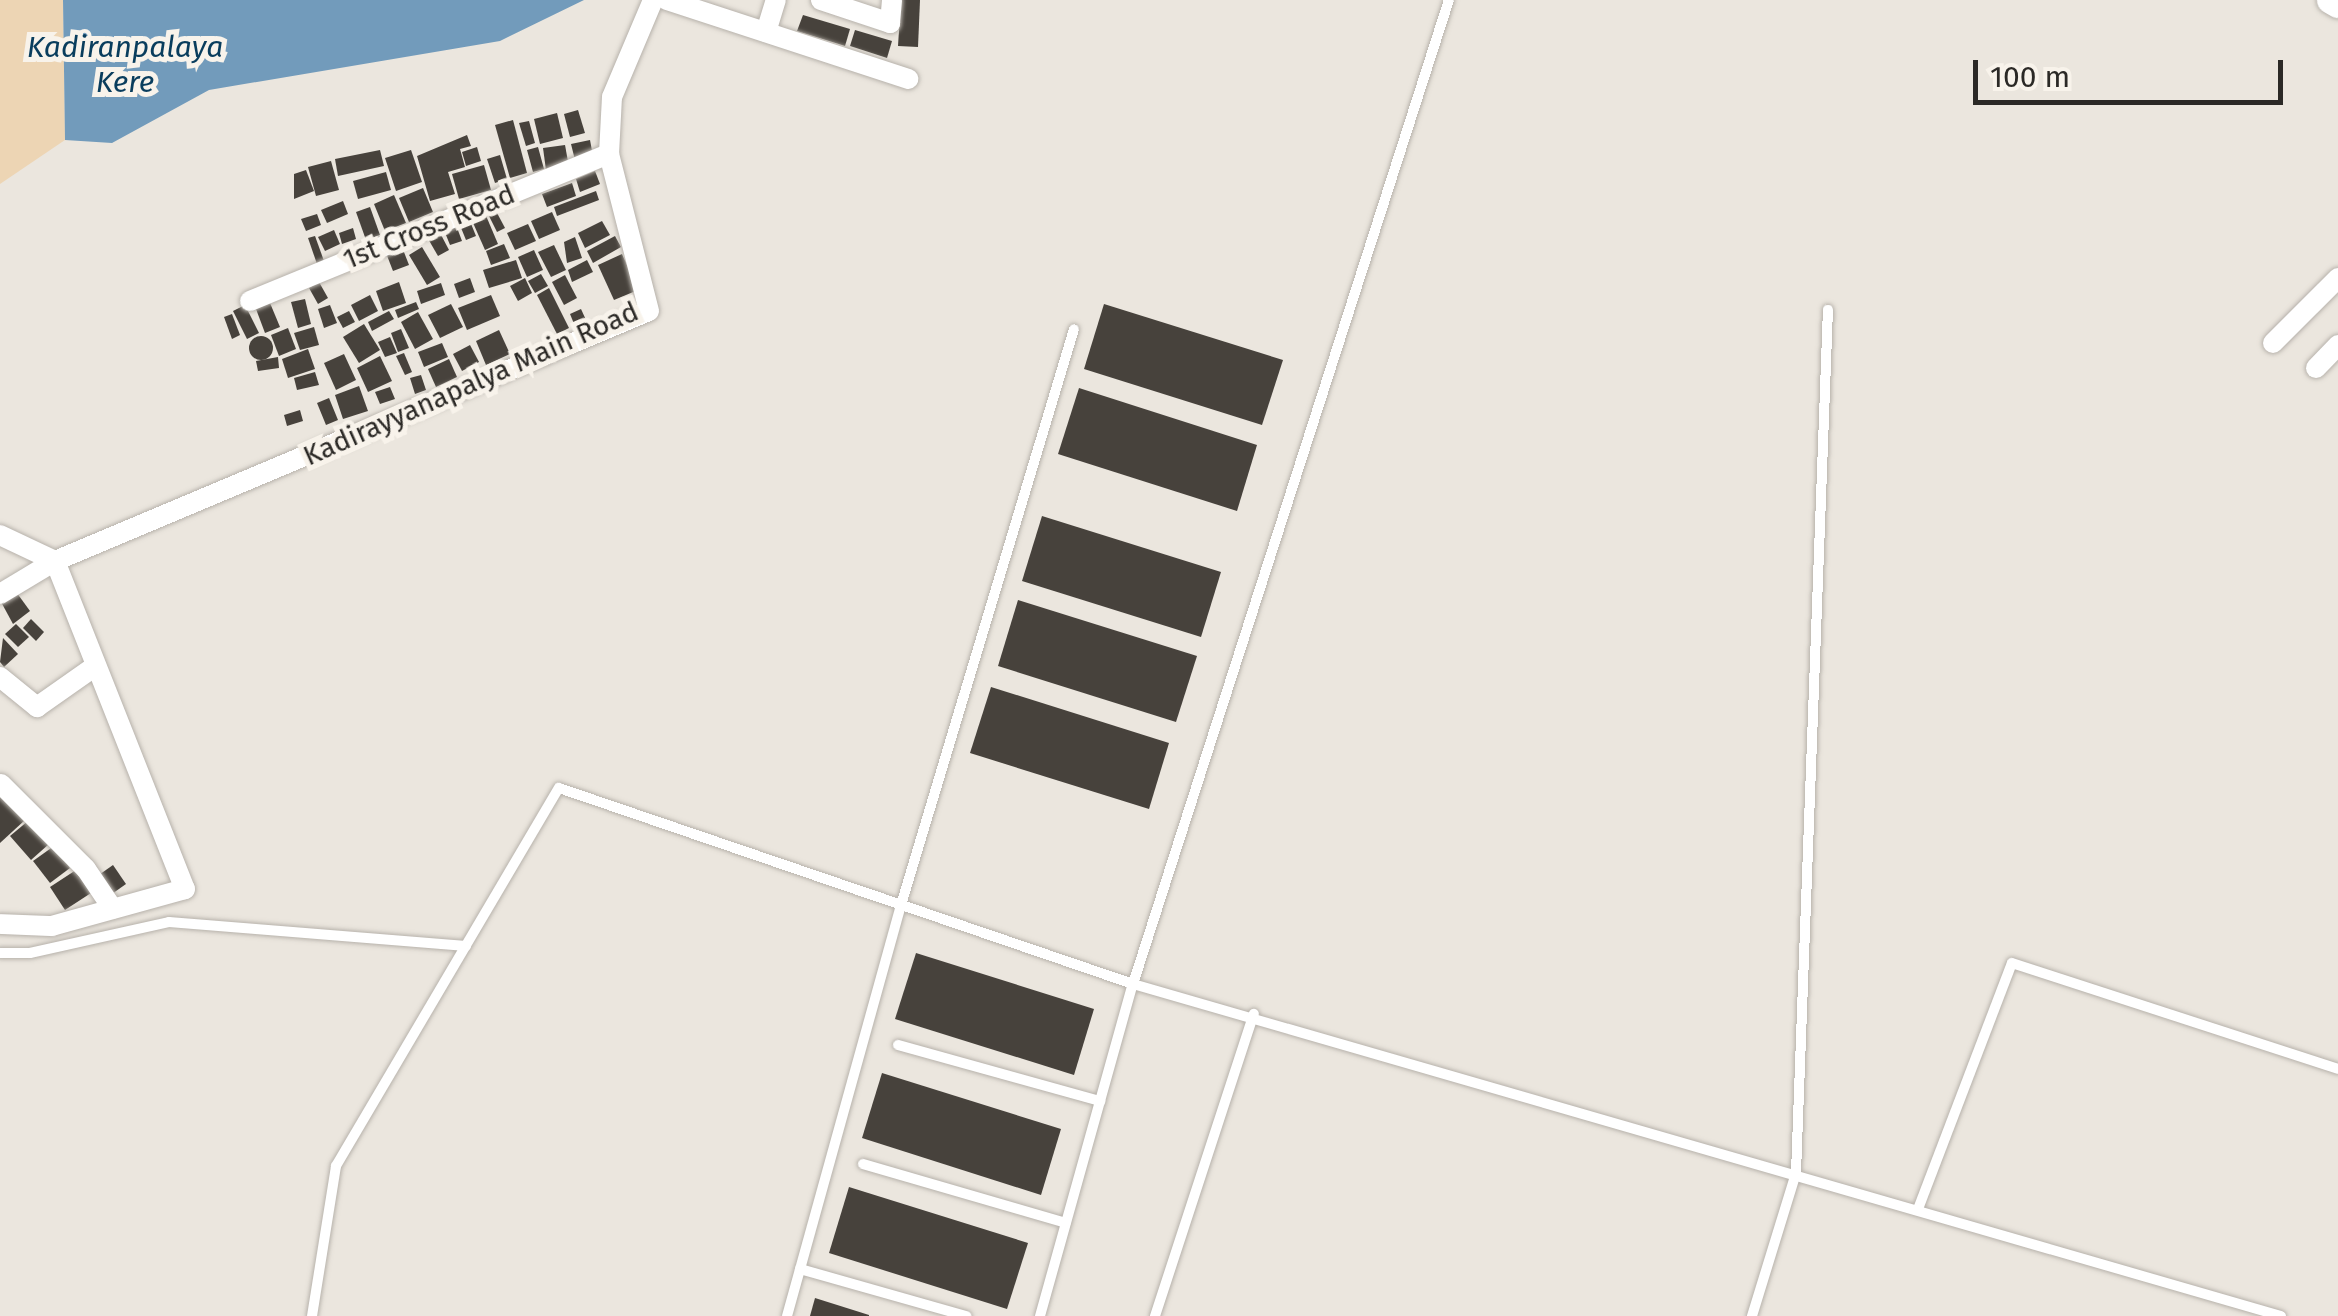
<!DOCTYPE html>
<html>
<head>
<meta charset="utf-8">
<style>
	body { margin:0 }
	#map { position:relative; width:2338px; height:1316px; overflow:hidden; background:#ebe6de; font-family:"Fira Sans",sans-serif }
	div>[style] { position:absolute }
	[style*='--x'] { left:calc(var(--x)*1px); top:calc(var(--y)*1px); width:calc(var(--w)*1px); rotate:calc(var(--a)*1deg) }
	.green>* { inset:0; background:#edd5b4 }
	.water>* { inset:0; background:#729bbb }
	.building>* { inset:0; background:#47423c }
	.round { border-radius:50% }
	.roads { filter:drop-shadow(0 0 2px #b7b2ab) drop-shadow(0 0 2px #b7b2ab) }
	.lane>* { height:10px; margin:-5px; padding:0 5px; transform-origin:5px; border-radius:5px; background:#fff }
	.street>* { height:20px; margin:-10px; padding:0 10px; transform-origin:10px; border-radius:10px; background:#fff }
	.secondary>* { height:28px; margin:-14px; padding:0 14px; transform-origin:14px; border-radius:14px; background:#fff }
	span { translate:-50% -50%; white-space:nowrap; text-align:center; line-height:1.15; -webkit-text-stroke:10px #f8f3eb; paint-order:stroke }
	.street-label { font-size:28px; color:#2b2926 }
	.water-label { font-size:30px; color:#093d5d; font-style:italic }
	.scale { position:absolute; left:1973px; top:60px; width:310px; height:45px; box-sizing:border-box; border:5px solid #2b2926; border-top:0; padding-left:12px; font-size:30px; line-height:35px; white-space:nowrap; color:#2b2926; -webkit-text-stroke:8px #f8f3eb; paint-order:stroke }
</style>
</head>
<body>
<div id="map">
	<div class="green">
		<i style="clip-path:polygon(0 0,63px 0,65px 140px,0 184px)"></i>
	</div>
	<div class="water">
		<i style="clip-path:polygon(63px 0,584px 0,500px 41px,209px 90px,112px 143px,65px 140px)"></i>
	</div>
	<div class="building">
		<i style="clip-path:polygon(901px 0,920px 0,918px 47px,898px 46px)"></i>
		<i style="clip-path:polygon(803px 15px,850px 29px,845px 46px,797px 31px)"></i>
		<i style="clip-path:polygon(855px 30px,892px 41px,887px 58px,850px 46px)"></i>
		<i style="clip-path:polygon(578px 110px,585px 133px,570px 137px,564px 114px)"></i>
		<i style="clip-path:polygon(557px 113px,563px 138px,540px 144px,534px 119px)"></i>
		<i style="clip-path:polygon(513px 120px,527px 173px,510px 178px,495px 125px)"></i>
		<i style="clip-path:polygon(529px 121px,535px 143px,526px 146px,519px 123px)"></i>
		<i style="clip-path:polygon(467px 135px,471px 146px,460px 149px,465px 167px,448px 172px,455px 194px,430px 201px,417px 156px)"></i>
		<i style="clip-path:polygon(590px 140px,593px 156px,575px 160px,571px 144px)"></i>
		<i style="clip-path:polygon(565px 145px,569px 167px,546px 170px,543px 148px)"></i>
		<i style="clip-path:polygon(477px 147px,481px 161px,466px 166px,462px 152px)"></i>
		<i style="clip-path:polygon(538px 147px,544px 169px,533px 172px,527px 150px)"></i>
		<i style="clip-path:polygon(380px 150px,384px 166px,338px 176px,335px 159px)"></i>
		<i style="clip-path:polygon(411px 150px,422px 182px,396px 191px,385px 158px)"></i>
		<i style="clip-path:polygon(500px 155px,507px 179px,495px 183px,487px 159px)"></i>
		<i style="clip-path:polygon(331px 161px,339px 190px,316px 196px,308px 167px)"></i>
		<i style="clip-path:polygon(484px 165px,491px 190px,459px 199px,452px 174px)"></i>
		<i style="clip-path:polygon(306px 170px,314px 191px,294px 199px,294px 174px)"></i>
		<i style="clip-path:polygon(595px 171px,600px 184px,580px 192px,576px 179px)"></i>
		<i style="clip-path:polygon(386px 172px,391px 190px,358px 199px,353px 181px)"></i>
		<i style="clip-path:polygon(572px 183px,576px 196px,547px 207px,542px 194px)"></i>
		<i style="clip-path:polygon(423px 188px,433px 212px,409px 222px,399px 198px)"></i>
		<i style="clip-path:polygon(596px 191px,599px 200px,557px 216px,554px 207px)"></i>
		<i style="clip-path:polygon(394px 195px,406px 223px,385px 231px,374px 204px)"></i>
		<i style="clip-path:polygon(343px 201px,348px 214px,327px 223px,321px 210px)"></i>
		<i style="clip-path:polygon(370px 207px,380px 235px,366px 240px,356px 212px)"></i>
		<i style="clip-path:polygon(484px 211px,498px 244px,485px 250px,470px 216px)"></i>
		<i style="clip-path:polygon(496px 211px,505px 228px,497px 232px,488px 214px)"></i>
		<i style="clip-path:polygon(552px 212px,560px 230px,539px 239px,531px 221px)"></i>
		<i style="clip-path:polygon(317px 214px,321px 225px,306px 231px,301px 219px)"></i>
		<i style="clip-path:polygon(467px 214px,476px 236px,466px 240px,457px 218px)"></i>
		<i style="clip-path:polygon(602px 221px,610px 235px,585px 248px,578px 233px)"></i>
		<i style="clip-path:polygon(528px 224px,536px 241px,515px 250px,507px 233px)"></i>
		<i style="clip-path:polygon(456px 225px,462px 241px,450px 245px,444px 230px)"></i>
		<i style="clip-path:polygon(353px 228px,356px 239px,342px 244px,339px 233px)"></i>
		<i style="clip-path:polygon(334px 230px,340px 244px,325px 251px,318px 237px)"></i>
		<i style="clip-path:polygon(439px 231px,449px 250px,438px 256px,427px 237px)"></i>
		<i style="clip-path:polygon(315px 236px,324px 261px,317px 264px,308px 238px)"></i>
		<i style="clip-path:polygon(615px 236px,621px 247px,593px 263px,587px 251px)"></i>
		<i style="clip-path:polygon(575px 237px,582px 258px,567px 263px,564px 242px)"></i>
		<i style="clip-path:polygon(504px 244px,510px 258px,491px 265px,486px 251px)"></i>
		<i style="clip-path:polygon(554px 245px,566px 270px,551px 277px,538px 252px)"></i>
		<i style="clip-path:polygon(402px 247px,409px 265px,393px 271px,386px 253px)"></i>
		<i style="clip-path:polygon(422px 247px,440px 277px,427px 285px,409px 255px)"></i>
		<i style="clip-path:polygon(534px 250px,543px 270px,527px 277px,518px 257px)"></i>
		<i style="clip-path:polygon(622px 254px,638px 290px,614px 300px,598px 265px)"></i>
		<i style="clip-path:polygon(516px 260px,522px 278px,489px 288px,483px 270px)"></i>
		<i style="clip-path:polygon(587px 260px,593px 272px,572px 282px,568px 270px)"></i>
		<i style="clip-path:polygon(541px 274px,548px 286px,535px 293px,528px 281px)"></i>
		<i style="clip-path:polygon(565px 275px,577px 298px,564px 305px,552px 282px)"></i>
		<i style="clip-path:polygon(470px 278px,475px 292px,459px 298px,454px 284px)"></i>
		<i style="clip-path:polygon(525px 278px,532px 293px,518px 301px,510px 286px)"></i>
		<i style="clip-path:polygon(319px 282px,328px 298px,318px 304px,309px 288px)"></i>
		<i style="clip-path:polygon(399px 282px,406px 303px,383px 311px,376px 291px)"></i>
		<i style="clip-path:polygon(441px 283px,445px 295px,421px 304px,417px 291px)"></i>
		<i style="clip-path:polygon(549px 288px,569px 328px,557px 334px,537px 295px)"></i>
		<i style="clip-path:polygon(370px 295px,378px 311px,359px 321px,351px 305px)"></i>
		<i style="clip-path:polygon(491px 295px,500px 316px,467px 330px,458px 308px)"></i>
		<i style="clip-path:polygon(305px 299px,311px 324px,298px 328px,291px 302px)"></i>
		<i style="clip-path:polygon(416px 302px,419px 309px,398px 318px,395px 310px)"></i>
		<i style="clip-path:polygon(270px 303px,280px 327px,265px 333px,256px 309px)"></i>
		<i style="clip-path:polygon(451px 304px,463px 327px,440px 338px,428px 315px)"></i>
		<i style="clip-path:polygon(1104px 304px,1283px 360px,1262px 425px,1084px 369px)"></i>
		<i style="clip-path:polygon(245px 305px,259px 333px,247px 339px,233px 311px)"></i>
		<i style="clip-path:polygon(330px 305px,337px 323px,324px 328px,318px 309px)"></i>
		<i style="clip-path:polygon(581px 309px,591px 331px,579px 336px,570px 314px)"></i>
		<i style="clip-path:polygon(349px 311px,355px 322px,343px 328px,337px 317px)"></i>
		<i style="clip-path:polygon(389px 311px,394px 319px,372px 331px,368px 322px)"></i>
		<i style="clip-path:polygon(418px 312px,433px 339px,415px 349px,401px 322px)"></i>
		<i style="clip-path:polygon(232px 314px,240px 335px,232px 339px,224px 317px)"></i>
		<i style="clip-path:polygon(364px 324px,380px 350px,359px 363px,343px 337px)"></i>
		<i style="clip-path:polygon(314px 327px,319px 345px,300px 350px,294px 333px)"></i>
		<i style="clip-path:polygon(288px 328px,296px 349px,279px 356px,271px 335px)"></i>
		<i style="clip-path:polygon(401px 329px,409px 348px,398px 352px,391px 333px)"></i>
		<i style="clip-path:polygon(499px 330px,510px 354px,486px 365px,476px 341px)"></i>
		<i class="round" style="left:249px;top:336px;width:24px;height:24px"></i>
		<i style="clip-path:polygon(390px 337px,397px 353px,385px 357px,378px 342px)"></i>
		<i style="clip-path:polygon(442px 343px,448px 357px,424px 367px,418px 352px)"></i>
		<i style="clip-path:polygon(470px 345px,479px 362px,462px 371px,453px 354px)"></i>
		<i style="clip-path:polygon(308px 349px,315px 369px,288px 378px,282px 359px)"></i>
		<i style="clip-path:polygon(404px 353px,412px 372px,405px 375px,396px 356px)"></i>
		<i style="clip-path:polygon(344px 354px,356px 380px,336px 390px,324px 363px)"></i>
		<i style="clip-path:polygon(380px 356px,392px 381px,368px 392px,357px 368px)"></i>
		<i style="clip-path:polygon(278px 357px,279px 368px,258px 371px,256px 361px)"></i>
		<i style="clip-path:polygon(449px 359px,457px 377px,436px 387px,428px 369px)"></i>
		<i style="clip-path:polygon(315px 372px,319px 385px,297px 390px,294px 378px)"></i>
		<i style="clip-path:polygon(421px 375px,426px 390px,415px 394px,410px 378px)"></i>
		<i style="clip-path:polygon(359px 386px,368px 411px,343px 419px,335px 395px)"></i>
		<i style="clip-path:polygon(390px 387px,395px 399px,380px 404px,375px 392px)"></i>
		<i style="clip-path:polygon(1079px 388px,1257px 445px,1237px 511px,1058px 454px)"></i>
		<i style="clip-path:polygon(329px 398px,338px 420px,326px 425px,317px 403px)"></i>
		<i style="clip-path:polygon(300px 410px,303px 421px,287px 426px,284px 415px)"></i>
		<i style="clip-path:polygon(1042px 516px,1221px 572px,1201px 637px,1022px 581px)"></i>
		<i style="clip-path:polygon(14px 589px,30px 611px,13px 624px,0 600px)"></i>
		<i style="clip-path:polygon(1018px 600px,1197px 656px,1176px 722px,998px 666px)"></i>
		<i style="clip-path:polygon(31px 619px,44px 632px,36px 641px,23px 628px)"></i>
		<i style="clip-path:polygon(16px 624px,29px 637px,18px 647px,5px 634px)"></i>
		<i style="clip-path:polygon(3px 638px,18px 654px,4px 667px,0 662px)"></i>
		<i style="clip-path:polygon(991px 687px,1169px 743px,1149px 809px,970px 753px)"></i>
		<i style="clip-path:polygon(0 793px,25px 820px,0 843px)"></i>
		<i style="clip-path:polygon(28px 821px,49px 844px,31px 860px,10px 836px)"></i>
		<i style="clip-path:polygon(54px 846px,70px 868px,50px 883px,33px 861px)"></i>
		<i style="clip-path:polygon(113px 865px,126px 884px,109px 896px,96px 877px)"></i>
		<i style="clip-path:polygon(76px 870px,91px 893px,65px 910px,50px 887px)"></i>
		<i style="clip-path:polygon(916px 953px,1094px 1009px,1074px 1075px,895px 1019px)"></i>
		<i style="clip-path:polygon(882px 1073px,1061px 1129px,1041px 1195px,862px 1138px)"></i>
		<i style="clip-path:polygon(849px 1187px,1028px 1243px,1007px 1309px,829px 1253px)"></i>
		<i style="clip-path:polygon(815px 1298px,869px 1315px,869px 1316px,810px 1316px)"></i>
	</div>
	<div class="roads">
		<div class="lane">
			<i style="--x:0;--y:953;--w:30;--a:0"></i>
			<i style="--x:30;--y:953;--w:142;--a:-12.6"></i>
			<i style="--x:169;--y:922;--w:298;--a:4.6"></i>
			<i style="--x:898;--y:1045;--w:210;--a:15.5"></i>
			<i style="--x:863;--y:1164;--w:211;--a:16.2"></i>
			<i style="--x:1918;--y:1209;--w:263;--a:-69.1"></i>
			<i style="--x:2012;--y:963;--w:343;--a:18"></i>
			<i style="--x:800;--y:1269;--w:173;--a:15.8"></i>
			<i style="--x:312;--y:1316;--w:152;--a:-80.9"></i>
			<i style="--x:336;--y:1166;--w:439;--a:-59.5"></i>
			<i style="--x:559;--y:788;--w:607;--a:18.85"></i>
			<i style="--x:1133;--y:984;--w:1195;--a:16.13"></i>
			<i style="--x:787;--y:1316;--w:427;--a:-74.5"></i>
			<i style="--x:901;--y:905;--w:601;--a:-73.28"></i>
			<i style="--x:1040;--y:1316;--w:345;--a:-74.4"></i>
			<i style="--x:1133;--y:984;--w:1033;--a:-72.2"></i>
			<i style="--x:1155;--y:1316;--w:318;--a:-71.9"></i>
			<i style="--x:1752;--y:1316;--w:150;--a:-72.9"></i>
			<i style="--x:1796;--y:1173;--w:864;--a:-87.88"></i>
		</div>
		<div class="street">
			<i style="--x:667;--y:0;--w:254;--a:18.1"></i>
			<i style="--x:821;--y:0;--w:73;--a:18.4"></i>
			<i style="--x:890;--y:23;--w:23;--a:-85"></i>
			<i style="--x:766;--y:32;--w:34;--a:-73"></i>
			<i style="--x:250;--y:301;--w:388;--a:-22.3"></i>
			<i style="--x:2273;--y:343;--w:92;--a:-45"></i>
			<i style="--x:2316;--y:368;--w:32;--a:-46"></i>
			<i style="--x:0;--y:535;--w:61;--a:25.3"></i>
			<i style="--x:55;--y:561;--w:644;--a:-22.83"></i>
			<i style="--x:649;--y:311;--w:162;--a:-104.3"></i>
			<i style="--x:609;--y:154;--w:57;--a:-87"></i>
			<i style="--x:612;--y:97;--w:105;--a:-67.1"></i>
			<i style="--x:0;--y:594;--w:64;--a:-31"></i>
			<i style="--x:55;--y:561;--w:353;--a:68.4"></i>
			<i style="--x:185;--y:889;--w:138;--a:164.5"></i>
			<i style="--x:52;--y:926;--w:52;--a:-177.8"></i>
			<i style="--x:0;--y:677;--w:48;--a:39"></i>
			<i style="--x:37;--y:707;--w:70;--a:-35.1"></i>
			<i style="--x:1;--y:784;--w:120;--a:45"></i>
			<i style="--x:86;--y:869;--w:48;--a:56"></i>
		</div>
		<div class="secondary">
			<i style="--x:2331;--y:0;--w:8;--a:30"></i>
		</div>
	</div>
	<div class="street-label">
		<span style="left:429px;top:227px;rotate:-22deg">1st Cross Road</span>
		<span style="left:471px;top:384px;rotate:-24deg">Kadirayyanapalya Main Road</span>
	</div>
	<div class="water-label">
		<span style="left:125px;top:64px">Kadiranpalaya<br>Kere</span>
	</div>
	<div class="scale">100 m</div>
</div>
</body>
</html>
